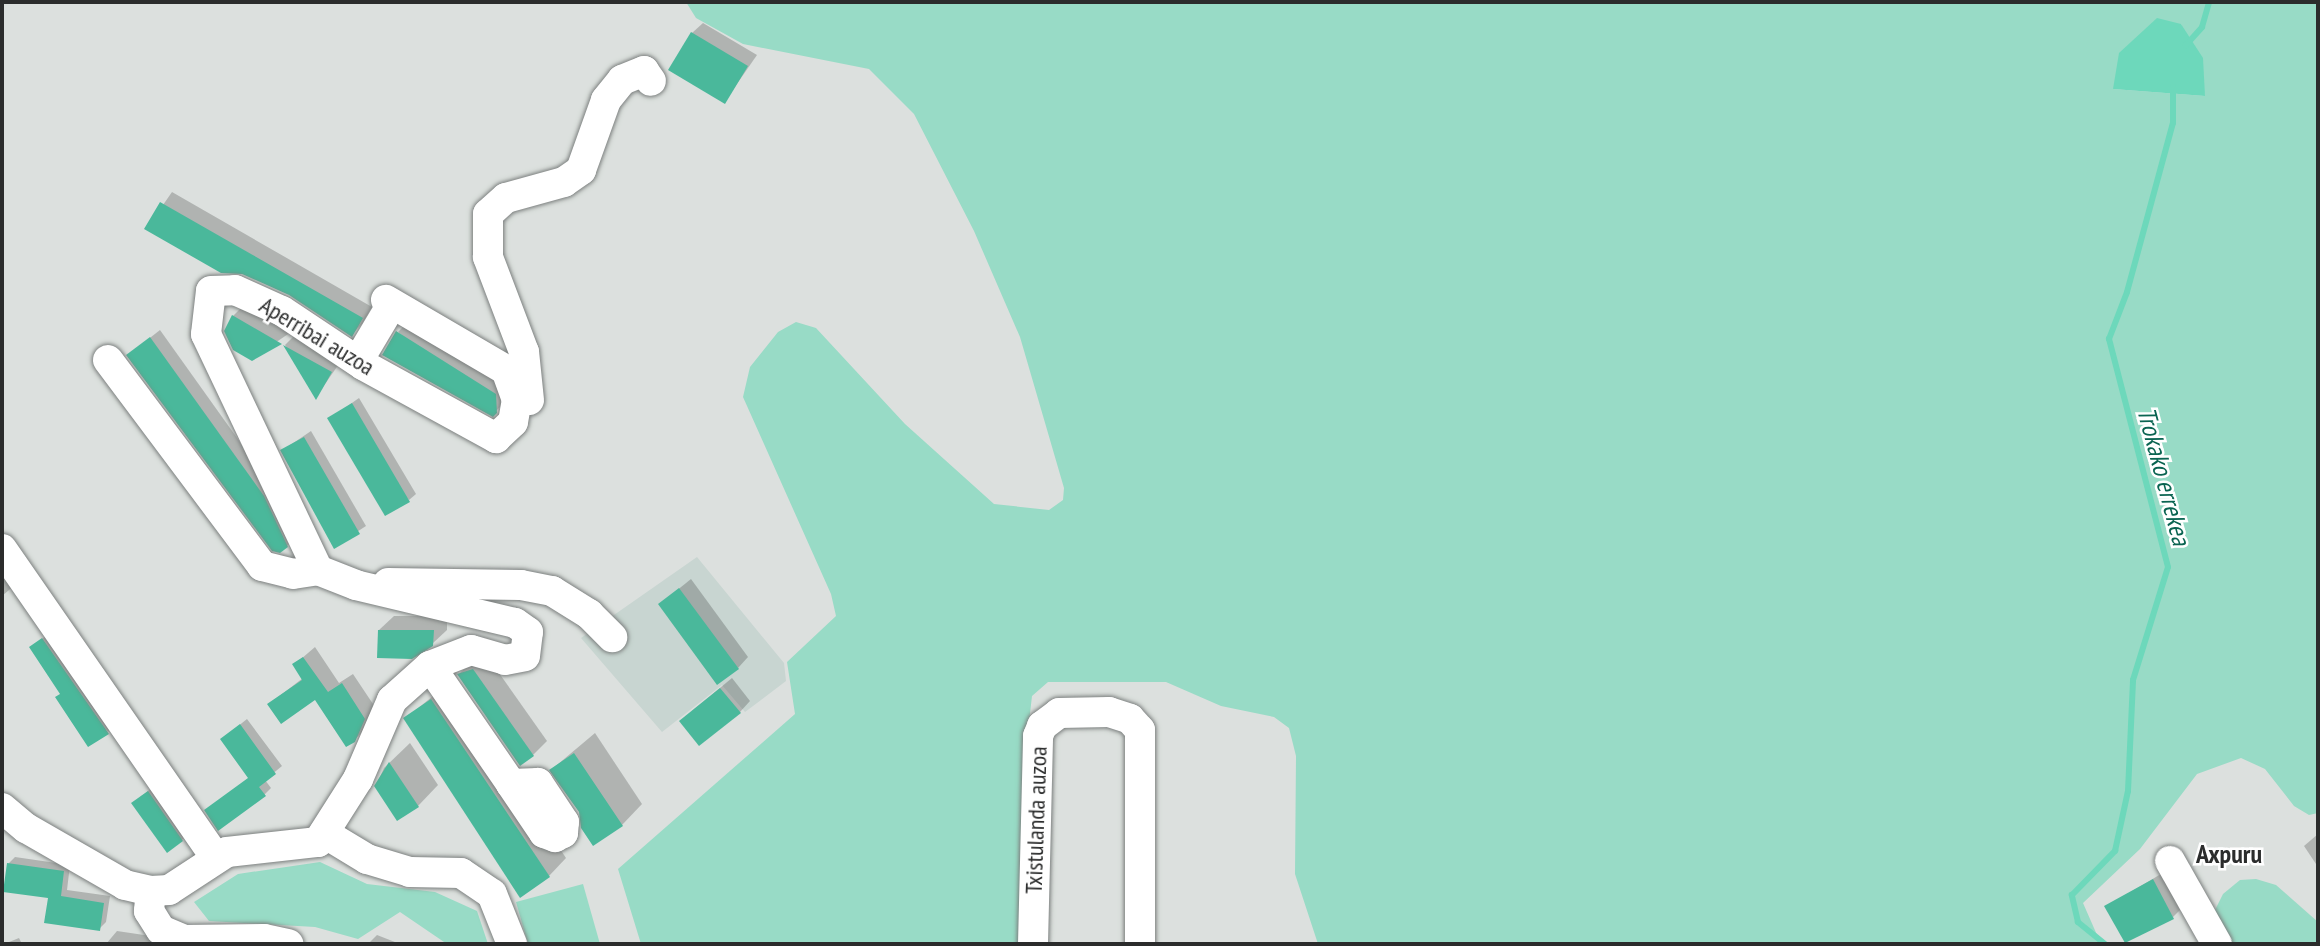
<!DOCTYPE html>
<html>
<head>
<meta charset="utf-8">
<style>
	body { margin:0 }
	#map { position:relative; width:2320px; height:946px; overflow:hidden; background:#dce0de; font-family:"PT Sans Narrow",sans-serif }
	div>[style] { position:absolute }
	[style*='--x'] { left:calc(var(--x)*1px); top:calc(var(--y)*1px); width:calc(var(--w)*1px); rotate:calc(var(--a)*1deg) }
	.built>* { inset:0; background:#c8d5d1 }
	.green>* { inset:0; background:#98dbc6 }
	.water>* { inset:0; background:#6dd8bb }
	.shadow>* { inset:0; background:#0003 }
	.stream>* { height:6px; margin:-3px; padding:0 3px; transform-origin:3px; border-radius:3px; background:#6dd8bb }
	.building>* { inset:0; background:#4ab89b }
	.roads { filter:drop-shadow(0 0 2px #7c807f) drop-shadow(0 0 2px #7c807f) }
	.minor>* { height:30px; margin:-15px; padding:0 15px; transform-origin:15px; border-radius:15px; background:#fff }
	span { translate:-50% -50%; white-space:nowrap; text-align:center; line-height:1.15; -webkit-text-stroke:5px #fff; paint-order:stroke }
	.street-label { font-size:24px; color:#2b2c2c }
	.water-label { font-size:26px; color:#0a6451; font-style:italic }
	.neighbourhood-label { font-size:26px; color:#2b2c2c; font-weight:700 }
	.frame { position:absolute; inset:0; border:4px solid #2b2c2c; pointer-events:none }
</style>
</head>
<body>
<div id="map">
	<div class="built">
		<i style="clip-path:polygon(697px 557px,784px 663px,786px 681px,745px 712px,722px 685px,662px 732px,581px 638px)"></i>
	</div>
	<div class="green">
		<i style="clip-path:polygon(evenodd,686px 2px,2318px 2px,2318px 813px,2309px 815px,2294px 806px,2265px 769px,2241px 758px,2197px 774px,2140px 849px,2083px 903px,2101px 944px,1318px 944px,1295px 874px,1296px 756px,1289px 728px,1274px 717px,1221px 706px,1166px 682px,1048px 682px,1032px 696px,1023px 775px,1024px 944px,641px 944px,618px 869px,795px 714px,787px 662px,836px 616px,831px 594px,743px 397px,750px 367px,778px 332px,796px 322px,816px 328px,905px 424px,994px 504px,1049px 510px,1063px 500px,1064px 488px,1020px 337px,974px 231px,914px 114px,869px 69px,743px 44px,696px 18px,686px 2px,2181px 24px,2205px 96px,2113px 89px,2181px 24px)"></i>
		<i style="clip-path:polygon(320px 862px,367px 884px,435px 892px,477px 911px,488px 944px,447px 944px,400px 912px,358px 939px,315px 927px,209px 921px,194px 902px,238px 874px)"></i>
		<i style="clip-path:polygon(2256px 879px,2276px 885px,2318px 922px,2318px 944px,2198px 944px,2223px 894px,2240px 880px)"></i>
		<i style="clip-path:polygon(583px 884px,600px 944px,528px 944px,516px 902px)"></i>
	</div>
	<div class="water">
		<i style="clip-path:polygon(2157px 18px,2181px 24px,2203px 58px,2205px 96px,2113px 89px,2119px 53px)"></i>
	</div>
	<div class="shadow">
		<i style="clip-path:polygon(703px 23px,757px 55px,725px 101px,692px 33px)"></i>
		<i style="clip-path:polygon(172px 192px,372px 307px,362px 324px,352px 334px,290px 293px,147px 228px)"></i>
		<i style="clip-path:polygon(244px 305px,291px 332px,252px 359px,233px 316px)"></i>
		<i style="clip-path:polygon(408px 322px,507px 384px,503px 404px,493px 414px,398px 332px)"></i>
		<i style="clip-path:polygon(160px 330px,272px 487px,296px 537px,287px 546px,128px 355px)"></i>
		<i style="clip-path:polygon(295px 335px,341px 361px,316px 397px,285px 345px)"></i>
		<i style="clip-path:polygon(359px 398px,416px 494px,409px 500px,329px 419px)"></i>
		<i style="clip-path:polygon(311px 431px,366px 526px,335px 546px,283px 450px)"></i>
		<i style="clip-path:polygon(2px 563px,16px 584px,2px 596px)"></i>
		<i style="clip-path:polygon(691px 579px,748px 657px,738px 668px,660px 604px)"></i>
		<i style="clip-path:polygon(394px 616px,447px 616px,447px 630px,432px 644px,379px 630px)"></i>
		<i style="clip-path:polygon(50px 633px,114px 726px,108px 732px,31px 647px)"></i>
		<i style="clip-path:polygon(315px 647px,339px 683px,353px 674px,375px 707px,366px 729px,354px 740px,316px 698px,269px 704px,303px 678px,294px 665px)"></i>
		<i style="clip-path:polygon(487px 656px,547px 741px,533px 755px,459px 674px,473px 660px)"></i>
		<i style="clip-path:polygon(732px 678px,750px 701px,740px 712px,692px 711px)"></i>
		<i style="clip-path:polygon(449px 683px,566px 858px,549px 876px,406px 718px)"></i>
		<i style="clip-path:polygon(247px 719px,282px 766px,265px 780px,271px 788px,264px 795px,206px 810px,250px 777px,222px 739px)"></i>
		<i style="clip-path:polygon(595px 733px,642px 804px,622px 825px,580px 812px,551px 770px)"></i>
		<i style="clip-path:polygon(410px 743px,438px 785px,418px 806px,376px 786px,384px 768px)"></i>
		<i style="clip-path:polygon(156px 785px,189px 833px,182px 840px,140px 797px)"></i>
		<i style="clip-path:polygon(2318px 834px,2318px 867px,2304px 846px)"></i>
		<i style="clip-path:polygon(15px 857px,70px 865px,67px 890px,110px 896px,106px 922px,99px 929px,50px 897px,8px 864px)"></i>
		<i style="clip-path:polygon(2161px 874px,2180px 910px,2173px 917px,2107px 906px)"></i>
		<i style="clip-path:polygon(117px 931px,171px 939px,171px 944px,106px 944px)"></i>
		<i style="clip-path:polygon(377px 935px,400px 944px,368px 944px)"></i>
		<i style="clip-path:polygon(19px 938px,22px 944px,4px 944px)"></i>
	</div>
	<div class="stream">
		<i style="--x:2186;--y:45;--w:24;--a:-48"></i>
		<i style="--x:2202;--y:27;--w:26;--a:-74"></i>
		<i style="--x:2105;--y:944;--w:35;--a:-141"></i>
		<i style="--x:2078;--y:922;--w:28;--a:-103"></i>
		<i style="--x:2072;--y:895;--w:62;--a:-45.7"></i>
		<i style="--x:2115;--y:851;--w:61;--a:-77.8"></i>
		<i style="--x:2128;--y:791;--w:111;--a:-87.4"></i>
		<i style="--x:2133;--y:680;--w:118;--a:-72.8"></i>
		<i style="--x:2168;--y:567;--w:236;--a:-104.5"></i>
		<i style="--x:2109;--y:339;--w:50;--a:-69"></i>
		<i style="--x:2127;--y:292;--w:175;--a:-74.8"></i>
		<i style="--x:2173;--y:123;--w:36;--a:-90"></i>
	</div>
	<div class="building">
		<i style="clip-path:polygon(691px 32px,748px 66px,725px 104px,668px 70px)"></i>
		<i style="clip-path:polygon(160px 202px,363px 318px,352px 337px,289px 295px,242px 274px,221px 273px,144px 229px)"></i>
		<i style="clip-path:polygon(232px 315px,282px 344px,252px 361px,233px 350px,224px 331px)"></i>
		<i style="clip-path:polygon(396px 331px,496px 394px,497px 413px,493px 417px,382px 355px)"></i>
		<i style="clip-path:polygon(150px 337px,264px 496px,288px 547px,280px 553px,272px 551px,126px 355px)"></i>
		<i style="clip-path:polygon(283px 345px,332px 372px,316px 400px)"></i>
		<i style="clip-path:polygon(352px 403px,410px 502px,385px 516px,327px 418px)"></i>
		<i style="clip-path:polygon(304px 437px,360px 534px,334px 549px,280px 450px)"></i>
		<i style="clip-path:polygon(679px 588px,739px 669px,717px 685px,658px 604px)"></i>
		<i style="clip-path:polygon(378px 630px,434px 630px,433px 646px,412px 659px,377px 658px)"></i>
		<i style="clip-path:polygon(42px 638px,109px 734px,88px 747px,55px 697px,60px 694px,29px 647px)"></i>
		<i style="clip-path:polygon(303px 657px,328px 692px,342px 683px,365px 719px,355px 742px,346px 747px,315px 700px,281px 724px,267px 704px,302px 680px,292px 664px)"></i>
		<i style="clip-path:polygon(473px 669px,534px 756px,520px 766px,457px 674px)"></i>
		<i style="clip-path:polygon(720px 688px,741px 713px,699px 746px,679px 721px)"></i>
		<i style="clip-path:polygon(431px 699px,550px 877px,520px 898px,403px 718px)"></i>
		<i style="clip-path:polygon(240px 724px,276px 774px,259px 787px,266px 796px,218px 831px,204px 810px,248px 778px,220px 739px)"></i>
		<i style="clip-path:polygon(574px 753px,623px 826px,593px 846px,581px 828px,579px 812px,549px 770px)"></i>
		<i style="clip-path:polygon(389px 762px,419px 807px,397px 821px,374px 786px)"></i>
		<i style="clip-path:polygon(148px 791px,183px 841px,167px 853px,131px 803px)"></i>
		<i style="clip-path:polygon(7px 863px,64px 871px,61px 896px,104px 903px,100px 931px,44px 923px,48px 898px,3px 892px)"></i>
		<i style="clip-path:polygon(2153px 879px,2174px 919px,2125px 943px,2104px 906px)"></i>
	</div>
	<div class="roads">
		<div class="minor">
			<i style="--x:108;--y:360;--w:257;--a:53.2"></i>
			<i style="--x:262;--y:566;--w:32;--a:14"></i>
			<i style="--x:293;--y:574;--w:25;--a:-9"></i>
			<i style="--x:358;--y:361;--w:66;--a:-59.2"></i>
			<i style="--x:529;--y:400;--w:48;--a:-95.9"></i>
			<i style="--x:524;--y:352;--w:102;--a:-110.8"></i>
			<i style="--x:488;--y:257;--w:43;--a:-90"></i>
			<i style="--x:488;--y:214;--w:24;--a:-42"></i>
			<i style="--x:506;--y:198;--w:60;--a:-15.4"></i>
			<i style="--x:564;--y:182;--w:21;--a:-35"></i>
			<i style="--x:581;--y:170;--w:74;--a:-70.3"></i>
			<i style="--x:606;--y:100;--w:26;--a:-51"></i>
			<i style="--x:622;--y:80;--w:24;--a:-22"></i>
			<i style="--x:644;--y:71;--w:12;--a:55"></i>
			<i style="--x:2;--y:549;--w:376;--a:55.3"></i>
			<i style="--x:388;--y:583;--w:133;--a:0.9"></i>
			<i style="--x:521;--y:585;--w:32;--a:11"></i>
			<i style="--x:552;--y:591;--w:44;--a:31.9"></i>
			<i style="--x:589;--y:614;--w:33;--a:45"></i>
			<i style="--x:430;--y:666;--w:143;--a:55.5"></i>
			<i style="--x:511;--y:784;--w:59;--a:56"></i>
			<i style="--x:544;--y:833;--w:12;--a:20"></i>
			<i style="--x:555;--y:837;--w:9;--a:-27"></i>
			<i style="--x:563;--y:833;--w:11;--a:-85"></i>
			<i style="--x:564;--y:822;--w:47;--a:-123.7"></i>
			<i style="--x:538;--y:783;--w:27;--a:178"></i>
			<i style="--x:2;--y:808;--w:31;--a:40"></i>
			<i style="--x:26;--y:828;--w:114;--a:29.9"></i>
			<i style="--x:125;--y:885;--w:27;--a:13"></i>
			<i style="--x:151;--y:891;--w:18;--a:-3"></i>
			<i style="--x:169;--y:890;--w:69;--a:-33.2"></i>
			<i style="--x:227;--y:852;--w:92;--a:-6.3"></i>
			<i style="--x:318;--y:842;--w:75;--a:-57.6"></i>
			<i style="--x:358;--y:779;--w:86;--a:-66.7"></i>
			<i style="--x:392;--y:700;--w:51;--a:-41.8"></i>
			<i style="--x:430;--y:666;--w:44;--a:-21.3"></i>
			<i style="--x:471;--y:650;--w:35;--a:16"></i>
			<i style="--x:505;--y:660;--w:20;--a:-11"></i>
			<i style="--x:525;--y:656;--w:24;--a:-83"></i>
			<i style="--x:528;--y:632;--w:16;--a:-145"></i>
			<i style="--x:515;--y:623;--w:163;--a:-166.6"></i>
			<i style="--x:356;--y:585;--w:41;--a:-158.5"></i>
			<i style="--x:318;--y:570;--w:261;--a:-115.4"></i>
			<i style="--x:206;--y:334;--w:43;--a:-83.4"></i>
			<i style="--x:211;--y:291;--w:24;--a:-2"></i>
			<i style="--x:235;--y:290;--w:51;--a:24.1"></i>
			<i style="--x:282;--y:311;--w:97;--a:33.7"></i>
			<i style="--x:363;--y:365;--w:152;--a:28.8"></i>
			<i style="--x:496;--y:438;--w:23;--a:-43"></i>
			<i style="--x:513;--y:422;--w:22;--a:-80"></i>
			<i style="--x:517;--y:400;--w:32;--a:-110"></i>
			<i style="--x:506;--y:370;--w:139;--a:-149.7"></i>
			<i style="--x:324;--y:833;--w:50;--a:31.2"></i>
			<i style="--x:367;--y:859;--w:45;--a:16.8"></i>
			<i style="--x:410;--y:872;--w:51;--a:1.1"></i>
			<i style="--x:461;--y:873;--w:37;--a:34"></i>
			<i style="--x:492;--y:894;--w:54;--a:68.2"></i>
			<i style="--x:2170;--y:861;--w:95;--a:60.5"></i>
			<i style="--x:151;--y:891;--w:20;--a:96"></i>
			<i style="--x:149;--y:911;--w:22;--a:58"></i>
			<i style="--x:161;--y:930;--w:25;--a:23"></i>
			<i style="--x:184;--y:940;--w:80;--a:-0.7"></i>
			<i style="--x:264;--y:939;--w:25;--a:12"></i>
			<i style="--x:1033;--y:944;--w:208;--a:-88.6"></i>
			<i style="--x:1038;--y:736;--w:11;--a:-68"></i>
			<i style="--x:1042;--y:726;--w:21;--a:-37"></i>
			<i style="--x:1059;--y:713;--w:50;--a:-1.1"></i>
			<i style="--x:1109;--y:712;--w:22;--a:18"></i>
			<i style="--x:1130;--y:719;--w:15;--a:48"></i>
			<i style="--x:1140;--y:730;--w:214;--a:90"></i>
		</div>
	</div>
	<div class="street-label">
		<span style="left:317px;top:336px;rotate:31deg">Aperribai auzoa</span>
		<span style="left:1036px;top:820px;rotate:-88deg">Txistulanda auzoa</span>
	</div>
	<div class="water-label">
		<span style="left:2164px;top:476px;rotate:75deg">Trokako errekea</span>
	</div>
	<div class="neighbourhood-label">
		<span style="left:2229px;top:854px">Axpuru</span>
	</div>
	<div class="frame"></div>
</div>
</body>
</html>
